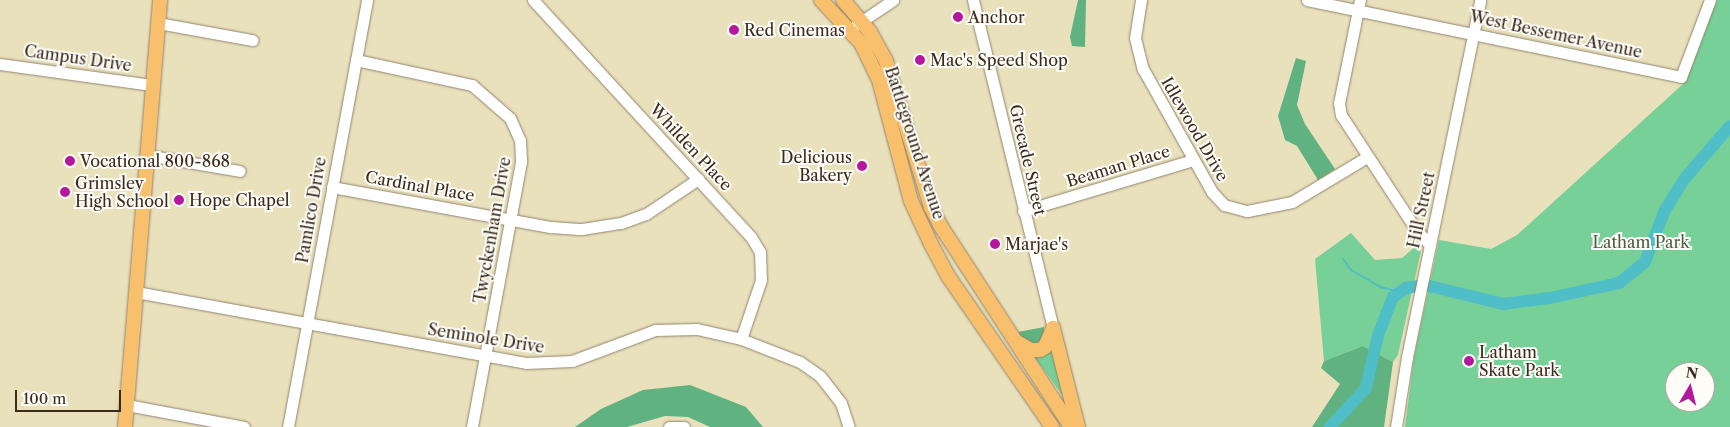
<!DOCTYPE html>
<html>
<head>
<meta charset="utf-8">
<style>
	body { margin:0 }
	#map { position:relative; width:1730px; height:427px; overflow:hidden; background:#e9e0bc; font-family:"Libre Caslon Text",serif }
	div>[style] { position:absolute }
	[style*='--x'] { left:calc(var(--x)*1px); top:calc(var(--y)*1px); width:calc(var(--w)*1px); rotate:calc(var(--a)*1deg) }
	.green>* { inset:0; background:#76d097 }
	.forest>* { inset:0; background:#60b280 }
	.stream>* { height:2px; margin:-1px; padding:0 1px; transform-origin:1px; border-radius:1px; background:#50bec7 }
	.river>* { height:12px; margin:-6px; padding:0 6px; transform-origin:6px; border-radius:6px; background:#50bec7 }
	.roads { filter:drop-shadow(0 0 1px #92856d) drop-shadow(0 0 1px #92856d) }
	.minor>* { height:11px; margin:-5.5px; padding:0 5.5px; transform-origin:5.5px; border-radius:5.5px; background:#fff }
	.major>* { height:14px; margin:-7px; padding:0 7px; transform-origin:7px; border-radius:7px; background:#f8bf6c }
	.dots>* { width:14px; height:14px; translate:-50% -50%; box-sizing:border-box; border:2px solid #fdfcf7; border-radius:50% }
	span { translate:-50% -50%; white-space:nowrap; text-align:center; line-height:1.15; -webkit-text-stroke:4px #fdfcf7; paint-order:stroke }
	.poi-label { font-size:16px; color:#3b2a1e }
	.left { translate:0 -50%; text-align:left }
	.right { translate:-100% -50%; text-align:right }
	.street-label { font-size:16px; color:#3b2a1e }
	.park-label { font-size:16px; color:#4d5c42 }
	.north { position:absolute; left:1665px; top:362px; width:50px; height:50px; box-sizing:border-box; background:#fdfcf7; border:1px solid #afa8a0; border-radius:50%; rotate:8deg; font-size:14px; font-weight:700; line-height:20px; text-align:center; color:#3b2a1e }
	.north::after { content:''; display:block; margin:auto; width:18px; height:22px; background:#b5179e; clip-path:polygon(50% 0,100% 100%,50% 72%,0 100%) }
	.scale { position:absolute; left:15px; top:390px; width:106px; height:22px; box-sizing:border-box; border:2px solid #3b2a1e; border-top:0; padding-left:6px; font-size:15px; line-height:18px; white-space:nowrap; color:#3b2a1e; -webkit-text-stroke:4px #fdfcf7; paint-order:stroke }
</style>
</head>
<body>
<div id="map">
	<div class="green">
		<i style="clip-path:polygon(evenodd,1717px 0,1730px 0,1730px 427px,1405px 427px,1414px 357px,1439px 240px,1491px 249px,1517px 235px,1683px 84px,1717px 0,1675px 372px,1705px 372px,1705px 402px,1675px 402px,1675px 372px)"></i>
		<i style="clip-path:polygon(1351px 233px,1375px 260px,1402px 258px,1417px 245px,1421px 251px,1398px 355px,1393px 362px,1363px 346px,1324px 361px,1315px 259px)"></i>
		<i style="clip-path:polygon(1051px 345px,1064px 395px,1062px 395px,1034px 356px)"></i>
	</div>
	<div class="forest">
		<i style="clip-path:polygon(1078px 0,1086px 0,1085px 47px,1072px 46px,1070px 37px)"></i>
		<i style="clip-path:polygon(1296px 58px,1306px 61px,1297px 105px,1305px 124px,1335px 169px,1318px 180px,1297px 146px,1285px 140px,1278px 116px)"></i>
		<i style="clip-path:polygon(1044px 327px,1044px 336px,1034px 346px,1024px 342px,1018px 332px)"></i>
		<i style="clip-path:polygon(1363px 346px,1393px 362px,1384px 427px,1312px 427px,1340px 384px,1321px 368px,1324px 361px)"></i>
		<i style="clip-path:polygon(690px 385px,746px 407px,763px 427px,710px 427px,688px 417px,665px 416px,627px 427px,575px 427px,601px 409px,643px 390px)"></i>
	</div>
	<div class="stream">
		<i style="--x:1343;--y:259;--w:14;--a:54"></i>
		<i style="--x:1351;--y:270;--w:34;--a:30"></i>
		<i style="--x:1380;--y:287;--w:12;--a:14"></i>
		<i style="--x:1392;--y:290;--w:14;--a:-8"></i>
	</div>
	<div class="river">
		<i style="--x:1330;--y:427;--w:53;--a:-47.3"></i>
		<i style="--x:1366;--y:388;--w:54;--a:-77.2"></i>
		<i style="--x:1378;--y:335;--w:41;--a:-68.5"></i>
		<i style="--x:1393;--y:297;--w:16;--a:-35"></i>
		<i style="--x:1406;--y:288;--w:19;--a:-9"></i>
		<i style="--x:1425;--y:285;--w:80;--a:13.7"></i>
		<i style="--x:1503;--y:304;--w:47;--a:-7.3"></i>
		<i style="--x:1550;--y:298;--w:71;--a:-12.3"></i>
		<i style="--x:1619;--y:283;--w:33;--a:-39"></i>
		<i style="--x:1645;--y:262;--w:56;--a:-69"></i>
		<i style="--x:1665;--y:210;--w:39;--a:-58"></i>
		<i style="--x:1686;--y:177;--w:67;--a:-49.2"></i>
	</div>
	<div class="roads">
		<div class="minor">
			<i style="--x:533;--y:0;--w:322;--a:47.4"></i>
			<i style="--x:751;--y:237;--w:17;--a:59"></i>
			<i style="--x:760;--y:252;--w:28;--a:88"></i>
			<i style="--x:761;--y:280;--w:62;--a:108.7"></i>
			<i style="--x:973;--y:0;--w:338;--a:76.3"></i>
			<i style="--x:1141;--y:0;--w:38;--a:99"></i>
			<i style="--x:1135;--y:38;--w:32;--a:76"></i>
			<i style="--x:1143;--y:69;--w:141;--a:60.7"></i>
			<i style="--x:1212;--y:192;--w:18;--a:47"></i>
			<i style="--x:1224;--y:205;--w:24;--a:15"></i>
			<i style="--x:1247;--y:211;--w:46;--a:-11.3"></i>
			<i style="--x:1292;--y:202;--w:87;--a:-31"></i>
			<i style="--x:1307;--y:0;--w:382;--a:11.6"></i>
			<i style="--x:1681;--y:77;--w:82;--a:-69.4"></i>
			<i style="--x:1360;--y:0;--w:105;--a:101.5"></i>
			<i style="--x:1339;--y:103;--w:12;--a:81"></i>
			<i style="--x:1341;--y:115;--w:135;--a:56.8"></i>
			<i style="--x:1415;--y:228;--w:23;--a:49"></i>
			<i style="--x:158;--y:23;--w:96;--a:10.3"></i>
			<i style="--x:856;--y:25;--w:45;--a:-34"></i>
			<i style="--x:356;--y:60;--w:119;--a:12.2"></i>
			<i style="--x:472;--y:85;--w:50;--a:41"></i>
			<i style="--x:510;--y:118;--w:24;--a:66"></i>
			<i style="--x:520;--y:140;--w:22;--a:87"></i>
			<i style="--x:521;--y:162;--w:269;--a:100.5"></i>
			<i style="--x:0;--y:64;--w:153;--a:7.9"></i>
			<i style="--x:147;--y:155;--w:94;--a:9.8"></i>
			<i style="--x:332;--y:187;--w:223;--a:10.4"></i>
			<i style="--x:551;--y:227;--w:31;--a:4"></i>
			<i style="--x:582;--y:229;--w:39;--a:-9"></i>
			<i style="--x:621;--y:223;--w:27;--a:-20"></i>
			<i style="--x:646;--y:214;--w:63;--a:-33.9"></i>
			<i style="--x:1023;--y:211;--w:177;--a:-16.7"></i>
			<i style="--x:136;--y:292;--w:396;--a:10.3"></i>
			<i style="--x:526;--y:363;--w:46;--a:-2.5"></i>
			<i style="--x:572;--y:361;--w:89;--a:-20.5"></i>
			<i style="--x:655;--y:330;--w:42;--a:-1.4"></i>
			<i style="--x:697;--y:329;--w:45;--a:12.8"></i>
			<i style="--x:741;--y:339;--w:63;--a:21.3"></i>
			<i style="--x:800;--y:362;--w:24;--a:35"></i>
			<i style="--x:820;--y:376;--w:34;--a:52"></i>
			<i style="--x:841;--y:403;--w:25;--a:72"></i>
			<i style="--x:127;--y:405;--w:119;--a:10.6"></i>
			<i style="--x:288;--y:427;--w:434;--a:-79.5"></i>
			<i style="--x:669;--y:427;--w:15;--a:0"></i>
			<i style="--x:1396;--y:427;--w:71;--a:-81.1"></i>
			<i style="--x:1407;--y:357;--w:364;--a:-78.4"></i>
		</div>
		<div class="major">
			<i style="--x:821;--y:0;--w:59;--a:47.1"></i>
			<i style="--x:861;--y:43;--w:41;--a:64.1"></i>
			<i style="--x:879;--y:80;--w:125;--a:75.2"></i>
			<i style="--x:911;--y:201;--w:47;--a:65.1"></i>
			<i style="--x:931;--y:244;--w:36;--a:62"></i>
			<i style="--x:948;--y:276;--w:183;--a:55.4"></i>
			<i style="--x:843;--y:0;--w:42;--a:49.8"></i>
			<i style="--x:870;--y:32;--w:33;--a:61"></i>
			<i style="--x:886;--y:61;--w:153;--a:72.9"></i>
			<i style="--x:931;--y:207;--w:20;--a:63"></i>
			<i style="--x:940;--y:225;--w:241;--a:57"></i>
			<i style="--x:1053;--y:328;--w:102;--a:75.8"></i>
			<i style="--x:1017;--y:342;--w:16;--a:30"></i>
			<i style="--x:1031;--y:350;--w:9;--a:0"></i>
			<i style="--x:1040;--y:350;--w:6;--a:-31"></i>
			<i style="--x:1045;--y:347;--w:21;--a:-67"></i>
			<i style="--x:125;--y:427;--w:428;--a:-85.3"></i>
		</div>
	</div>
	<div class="dots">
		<i style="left:958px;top:17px;background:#b5179e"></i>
		<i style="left:734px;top:30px;background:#b5179e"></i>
		<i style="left:920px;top:60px;background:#b5179e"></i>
		<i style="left:70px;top:161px;background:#b5179e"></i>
		<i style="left:862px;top:166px;background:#b5179e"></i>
		<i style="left:65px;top:192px;background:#b5179e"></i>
		<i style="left:179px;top:200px;background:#b5179e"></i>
		<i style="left:995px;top:244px;background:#b5179e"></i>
		<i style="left:1469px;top:361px;background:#b5179e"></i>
	</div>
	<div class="poi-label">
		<span class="left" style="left:968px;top:17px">Anchor</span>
		<span class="left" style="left:744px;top:30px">Red Cinemas</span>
		<span class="left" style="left:930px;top:60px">Mac's Speed Shop</span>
		<span class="right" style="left:852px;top:166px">Delicious<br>Bakery</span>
		<span class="left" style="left:80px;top:161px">Vocational 800-868</span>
		<span class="left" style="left:75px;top:192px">Grimsley<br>High School</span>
		<span class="left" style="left:189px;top:200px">Hope Chapel</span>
		<span class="left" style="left:1005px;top:244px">Marjae's</span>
		<span class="left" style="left:1479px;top:361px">Latham<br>Skate Park</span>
	</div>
	<div class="street-label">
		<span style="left:1556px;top:34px;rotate:12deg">West Bessemer Avenue</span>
		<span style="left:78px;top:58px;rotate:8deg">Campus Drive</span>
		<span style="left:1195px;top:129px;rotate:60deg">Idlewood Drive</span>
		<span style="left:915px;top:143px;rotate:72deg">Battleground Avenue</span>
		<span style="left:691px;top:147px;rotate:47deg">Whilden Place</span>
		<span style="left:1028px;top:160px;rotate:77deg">Grecade Street</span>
		<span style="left:1118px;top:166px;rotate:-17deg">Beaman Place</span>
		<span style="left:420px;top:186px;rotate:10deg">Cardinal Place</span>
		<span style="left:311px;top:210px;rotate:-80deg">Pamlico Drive</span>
		<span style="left:1421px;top:210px;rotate:-78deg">Hill Street</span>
		<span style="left:492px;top:230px;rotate:-80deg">Twyckenham Drive</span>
		<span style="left:486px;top:338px;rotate:9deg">Seminole Drive</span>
	</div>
	<div class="park-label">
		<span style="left:1641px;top:242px">Latham Park</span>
	</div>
	<div class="north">N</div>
	<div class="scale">100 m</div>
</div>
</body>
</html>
